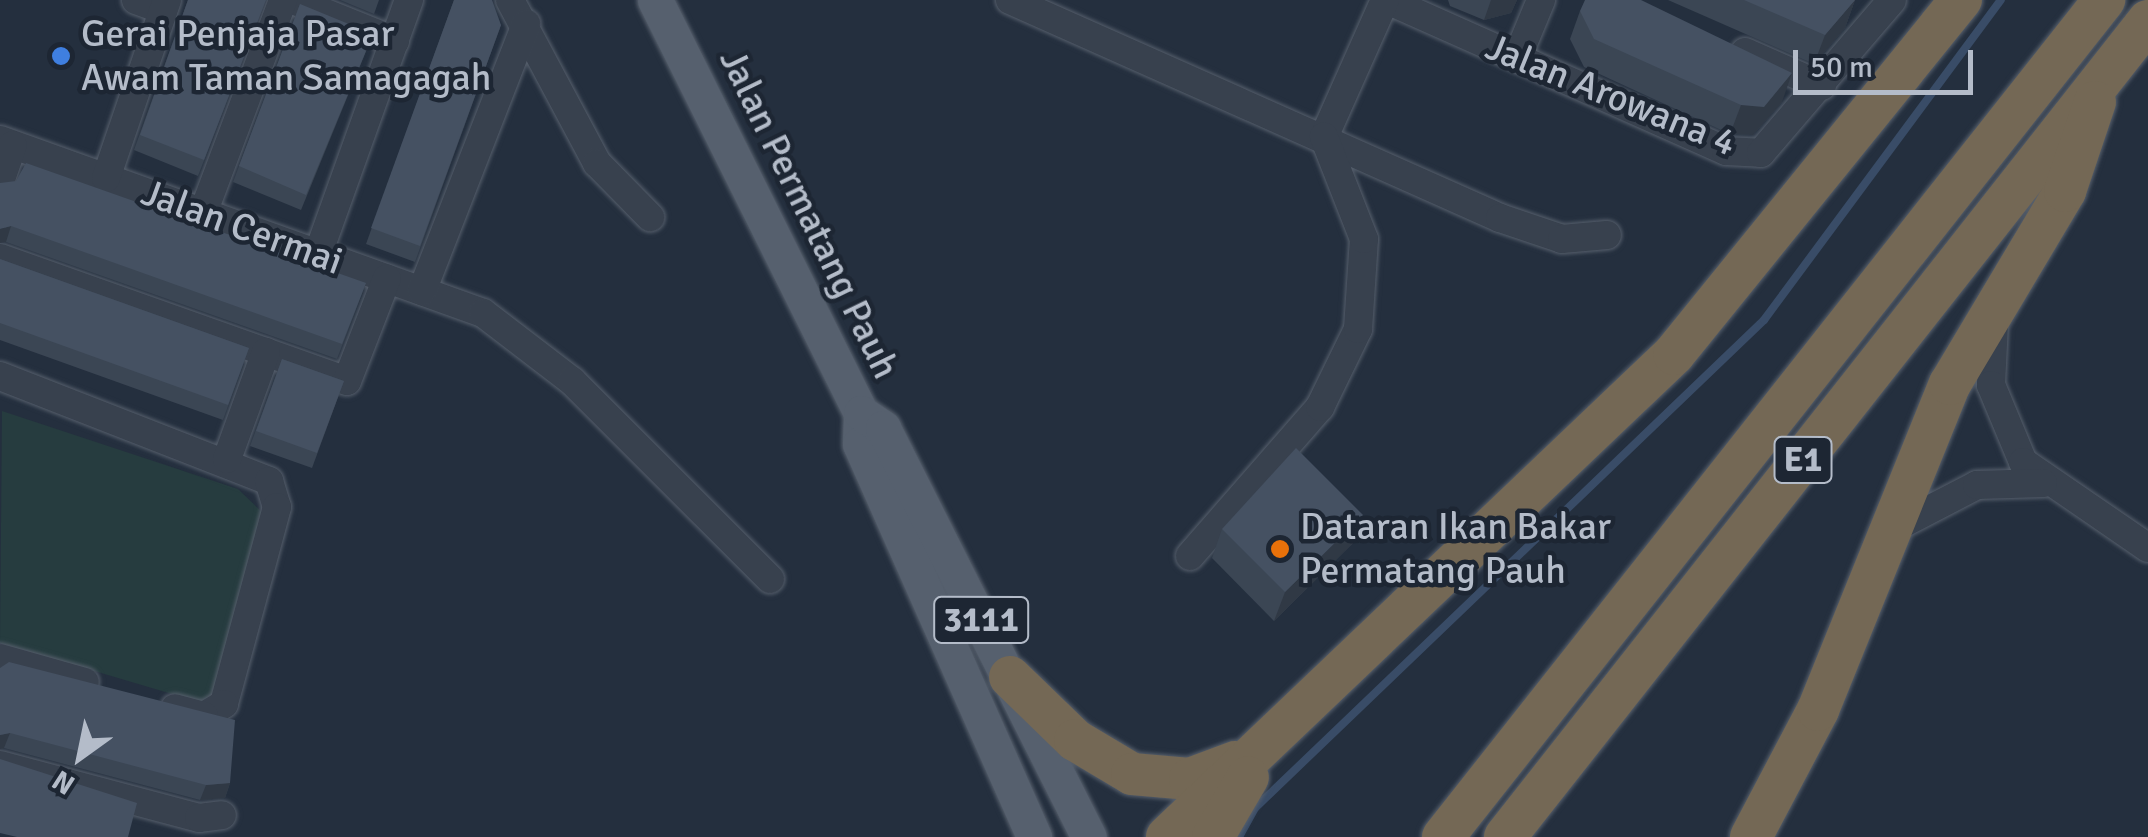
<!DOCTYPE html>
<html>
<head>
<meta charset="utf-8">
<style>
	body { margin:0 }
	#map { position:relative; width:2148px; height:837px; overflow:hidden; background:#242f3e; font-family:Signika,sans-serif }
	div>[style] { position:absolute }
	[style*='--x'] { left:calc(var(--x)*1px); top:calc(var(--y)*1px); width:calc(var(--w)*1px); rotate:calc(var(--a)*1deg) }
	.green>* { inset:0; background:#263c3f }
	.stream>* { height:8px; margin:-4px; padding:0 4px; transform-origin:4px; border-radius:4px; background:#394c67 }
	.roads { filter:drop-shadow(0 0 2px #565f6c) drop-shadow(0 0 2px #565f6c) }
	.minor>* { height:28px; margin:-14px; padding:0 14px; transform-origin:14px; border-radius:14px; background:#38414e }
	.major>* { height:35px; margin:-17.5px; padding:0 17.5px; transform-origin:17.5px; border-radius:17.5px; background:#56606e }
	.highway>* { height:42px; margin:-21px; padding:0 21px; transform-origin:21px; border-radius:21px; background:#746855 }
	.wall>* { inset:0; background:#3b4654 }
	.shaded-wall>* { inset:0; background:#303945 }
	.building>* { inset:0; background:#455162 }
	.dots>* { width:28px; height:28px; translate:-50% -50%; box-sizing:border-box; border:5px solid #1d2633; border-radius:50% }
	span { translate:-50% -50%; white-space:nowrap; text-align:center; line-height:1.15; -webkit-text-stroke:9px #1d2633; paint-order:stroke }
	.shield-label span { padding:2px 8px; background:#1d2633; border:2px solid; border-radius:8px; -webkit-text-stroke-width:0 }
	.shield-label { font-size:35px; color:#b4bcc9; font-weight:700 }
	.poi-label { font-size:38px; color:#b4bcc9 }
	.left { translate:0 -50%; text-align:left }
	.street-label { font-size:38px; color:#b4bcc9 }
	.north { position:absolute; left:30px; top:707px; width:100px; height:100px; -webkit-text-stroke:8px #1d2633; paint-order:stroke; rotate:213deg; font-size:28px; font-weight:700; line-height:40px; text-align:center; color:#b4bcc9 }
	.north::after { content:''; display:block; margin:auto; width:35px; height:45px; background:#b4bcc9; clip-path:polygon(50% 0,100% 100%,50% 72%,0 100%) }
	.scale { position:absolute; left:1793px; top:50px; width:180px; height:45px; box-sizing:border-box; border:5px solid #b4bcc9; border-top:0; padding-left:12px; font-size:30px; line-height:35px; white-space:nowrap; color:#b4bcc9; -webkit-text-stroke:8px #1d2633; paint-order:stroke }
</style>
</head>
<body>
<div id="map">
	<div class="green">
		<i style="clip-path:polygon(2px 411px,238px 489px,265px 515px,215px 694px,199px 702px,0 643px)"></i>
	</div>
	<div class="stream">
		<i style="--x:1239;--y:837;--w:33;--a:-61"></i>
		<i style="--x:1255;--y:808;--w:705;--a:-43.79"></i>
		<i style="--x:1764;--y:320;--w:398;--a:-53.5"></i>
	</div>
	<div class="roads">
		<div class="minor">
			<i style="--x:136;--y:0;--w:29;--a:20"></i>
			<i style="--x:293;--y:0;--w:110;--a:21.9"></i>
			<i style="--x:510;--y:0;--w:185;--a:61.9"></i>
			<i style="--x:597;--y:163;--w:76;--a:45.5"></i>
			<i style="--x:1010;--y:0;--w:536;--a:23.98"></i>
			<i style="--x:1500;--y:218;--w:65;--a:18.7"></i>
			<i style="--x:1562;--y:239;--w:45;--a:-5.1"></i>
			<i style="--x:1387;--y:0;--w:371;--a:24"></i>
			<i style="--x:1726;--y:151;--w:35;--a:3"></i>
			<i style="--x:1761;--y:153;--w:201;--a:-49.4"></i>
			<i style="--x:1745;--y:52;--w:84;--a:23.8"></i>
			<i style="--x:1517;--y:58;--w:63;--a:-67.5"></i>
			<i style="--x:1324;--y:137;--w:150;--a:-66"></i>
			<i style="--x:0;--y:140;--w:513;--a:19.71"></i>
			<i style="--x:483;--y:313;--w:112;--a:37.4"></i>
			<i style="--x:572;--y:381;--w:280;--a:45"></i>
			<i style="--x:106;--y:178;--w:188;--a:-71.1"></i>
			<i style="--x:0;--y:182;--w:39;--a:-71"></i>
			<i style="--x:203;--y:213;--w:228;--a:-69.4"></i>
			<i style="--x:318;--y:254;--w:270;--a:-70.3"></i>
			<i style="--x:0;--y:258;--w:368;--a:19.5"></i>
			<i style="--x:347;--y:381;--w:110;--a:-68.8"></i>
			<i style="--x:422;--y:291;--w:287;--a:-68.7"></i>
			<i style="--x:1994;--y:323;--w:62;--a:92.8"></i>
			<i style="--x:1991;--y:385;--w:83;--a:67.4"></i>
			<i style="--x:2023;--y:462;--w:152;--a:34.5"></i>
			<i style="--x:0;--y:376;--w:289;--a:21.3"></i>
			<i style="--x:269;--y:481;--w:27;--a:73"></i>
			<i style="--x:277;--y:507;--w:204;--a:105.1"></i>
			<i style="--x:224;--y:704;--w:23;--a:149"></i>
			<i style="--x:204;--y:716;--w:30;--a:-165"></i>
			<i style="--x:227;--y:459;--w:114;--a:-70"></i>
			<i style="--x:1896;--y:527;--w:91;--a:-27.4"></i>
			<i style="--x:1977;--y:485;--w:66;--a:-1.7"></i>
			<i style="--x:1190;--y:556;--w:198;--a:-48.9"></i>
			<i style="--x:1320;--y:407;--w:87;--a:-64"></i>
			<i style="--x:1358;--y:329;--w:90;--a:-86.2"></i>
			<i style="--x:1364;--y:239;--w:110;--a:-111.4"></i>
			<i style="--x:0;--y:658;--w:88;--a:15.8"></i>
			<i style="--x:0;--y:765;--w:206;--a:14.9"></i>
			<i style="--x:199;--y:818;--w:23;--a:-7"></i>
		</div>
		<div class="major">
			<i style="--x:655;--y:0;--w:462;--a:63.5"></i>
			<i style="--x:861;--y:413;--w:31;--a:92"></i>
			<i style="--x:860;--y:444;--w:430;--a:66.1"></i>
			<i style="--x:861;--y:413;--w:27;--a:34"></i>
			<i style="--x:883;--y:428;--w:458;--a:63.3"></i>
		</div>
		<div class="highway">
			<i style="--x:1010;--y:677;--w:91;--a:44.1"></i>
			<i style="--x:1075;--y:740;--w:66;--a:30.8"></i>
			<i style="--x:1132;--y:774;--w:58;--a:4.9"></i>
			<i style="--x:1190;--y:779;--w:48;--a:-20.7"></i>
			<i style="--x:1167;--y:837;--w:700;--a:-43.61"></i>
			<i style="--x:1674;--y:354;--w:456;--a:-51"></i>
			<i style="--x:1213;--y:837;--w:69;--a:-59.7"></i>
			<i style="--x:1443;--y:837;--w:1067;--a:-51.7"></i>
			<i style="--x:1505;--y:837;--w:1039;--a:-51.76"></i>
			<i style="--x:1751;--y:837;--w:144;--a:-62.2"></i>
			<i style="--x:1818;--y:710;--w:352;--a:-68"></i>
			<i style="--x:1950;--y:384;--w:225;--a:-59.2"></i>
			<i style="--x:2065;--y:191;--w:94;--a:-71.4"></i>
		</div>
	</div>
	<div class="wall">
		<i style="clip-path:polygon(188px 0,266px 0,198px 176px,134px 150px)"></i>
		<i style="clip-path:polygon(340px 0,379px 0,374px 14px)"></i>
		<i style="clip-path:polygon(454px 0,501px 25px,415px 262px,366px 244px)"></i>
		<i style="clip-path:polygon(1448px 0,1517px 0,1511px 13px,1484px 20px,1450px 6px)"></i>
		<i style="clip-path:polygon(1668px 0,1855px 0,1845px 28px,1814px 64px)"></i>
		<i style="clip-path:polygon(300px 4px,367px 49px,301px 210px,233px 182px)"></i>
		<i style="clip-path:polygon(1580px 11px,1782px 102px,1753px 135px,1730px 134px,1584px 67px,1570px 39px)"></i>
		<i style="clip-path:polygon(0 183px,366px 283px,337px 359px,6px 242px)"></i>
		<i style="clip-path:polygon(0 259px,249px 348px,223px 420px,0 340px)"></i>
		<i style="clip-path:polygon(282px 359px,344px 381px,312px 468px,250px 446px)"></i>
		<i style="clip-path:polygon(1222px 529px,1353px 543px,1274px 621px,1212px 558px)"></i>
		<i style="clip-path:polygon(0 668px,230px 783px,225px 798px,200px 800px,4px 748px,0 749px)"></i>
	</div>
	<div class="shaded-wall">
		<i style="clip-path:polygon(1491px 0,1517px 0,1511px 13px,1484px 20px)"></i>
		<i style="clip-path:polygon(1855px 0,1845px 28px,1814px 64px,1825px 35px)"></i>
		<i style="clip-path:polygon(1792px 73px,1782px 102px,1753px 135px,1730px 134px,1741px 105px)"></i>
		<i style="clip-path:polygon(11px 226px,6px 242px,0 243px,0 229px)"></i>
		<i style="clip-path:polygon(1363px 515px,1353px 543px,1274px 621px,1285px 592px)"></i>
		<i style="clip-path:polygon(10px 733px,4px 748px,0 749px,0 735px)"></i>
		<i style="clip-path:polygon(230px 783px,225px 798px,200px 800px,206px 785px)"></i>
	</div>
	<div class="building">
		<i style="clip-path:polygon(188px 0,266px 0,204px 160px,140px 135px)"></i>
		<i style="clip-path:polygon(454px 0,492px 0,501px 25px,420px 246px,371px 228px)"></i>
		<i style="clip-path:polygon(1585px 0,1641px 0,1792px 73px,1764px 107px,1741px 105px,1594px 39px,1580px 11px)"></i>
		<i style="clip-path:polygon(1744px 0,1855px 0,1825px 35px)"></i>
		<i style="clip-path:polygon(300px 4px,373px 34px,306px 195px,239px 166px)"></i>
		<i style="clip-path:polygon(26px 163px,366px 283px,342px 344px,11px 226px,0 229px,0 183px,16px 181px)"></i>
		<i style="clip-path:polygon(0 259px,249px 348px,228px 405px,0 323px)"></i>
		<i style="clip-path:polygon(282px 359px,344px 381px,317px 453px,256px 431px)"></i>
		<i style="clip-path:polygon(1296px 448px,1363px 515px,1285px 592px,1222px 529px)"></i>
		<i style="clip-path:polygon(9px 662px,235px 720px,230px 783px,206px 785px,10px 733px,0 735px,0 668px)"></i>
		<i style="clip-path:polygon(0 759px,137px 803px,128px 837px,17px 837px,0 833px)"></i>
	</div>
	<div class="dots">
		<i style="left:61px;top:56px;background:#3f7fe0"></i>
		<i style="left:1280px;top:549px;background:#e8710a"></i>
	</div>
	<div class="shield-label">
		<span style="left:1803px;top:460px">E1</span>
		<span style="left:981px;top:620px">3111</span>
	</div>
	<div class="poi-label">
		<span class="left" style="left:81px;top:56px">Gerai Penjaja Pasar<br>Awam Taman Samagagah</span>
		<span class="left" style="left:1300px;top:549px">Dataran Ikan Bakar<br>Permatang Pauh</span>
	</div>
	<div class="street-label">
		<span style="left:1611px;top:95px;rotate:22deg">Jalan Arowana 4</span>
		<span style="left:809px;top:214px;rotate:64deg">Jalan Permatang Pauh</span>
		<span style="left:242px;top:227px;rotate:20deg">Jalan Cermai</span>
	</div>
	<div class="north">N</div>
	<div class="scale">50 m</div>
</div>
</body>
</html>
